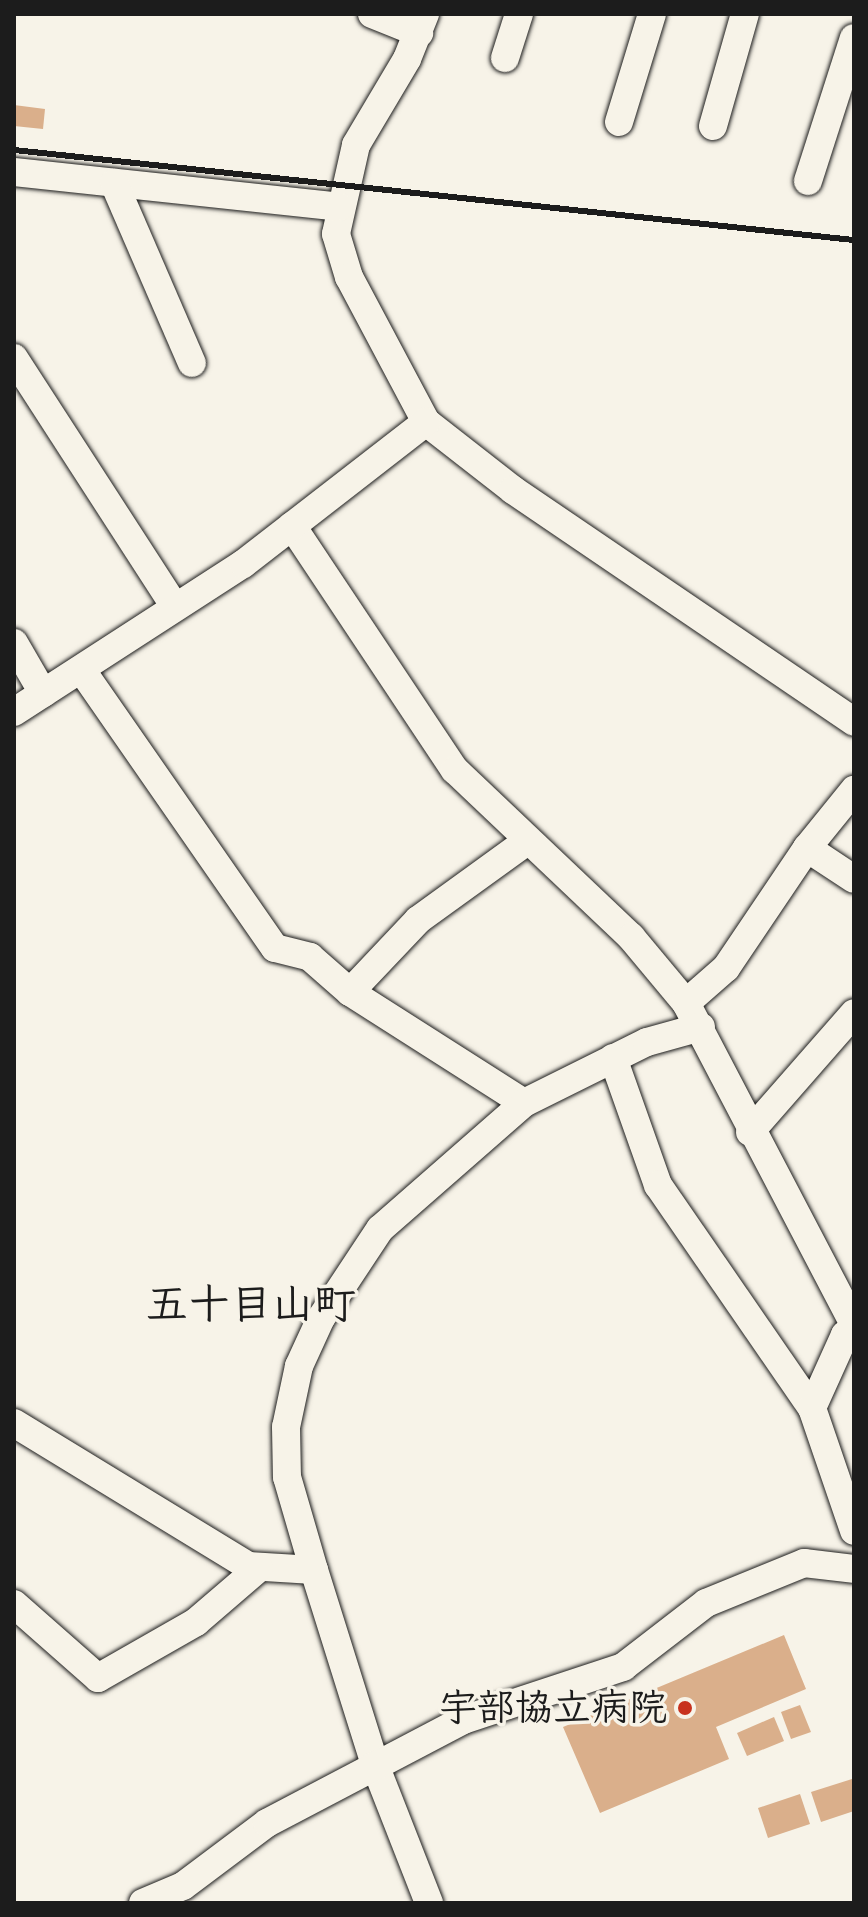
<!DOCTYPE html>
<html>
<head>
<meta charset="utf-8">
<style>
	body { margin:0 }
	#map { position:relative; width:868px; height:1917px; overflow:hidden; background:#f7f3e8; font-family:Caveat,"Klee One",sans-serif }
	div>[style] { position:absolute }
	[style*='--x'] { left:calc(var(--x)*1px); top:calc(var(--y)*1px); width:calc(var(--w)*1px); rotate:calc(var(--a)*1deg) }
	.building>* { inset:0; background:#daaf8b }
	.roads { filter:drop-shadow(0 0 2px #1c1c1c) drop-shadow(0 0 2px #1c1c1c) }
	.minor>* { height:28px; margin:-14px; padding:0 14px; transform-origin:14px; border-radius:14px; background:#f7f3e8 }
	.rail>* { height:6px; margin:-3px; padding:0 3px; transform-origin:3px; border-radius:3px; background:#1c1c1c }
	.dots>* { width:22px; height:22px; translate:-50% -50%; box-sizing:border-box; border:4px solid #f7f3e8; border-radius:50% }
	span { translate:-50% -50%; white-space:nowrap; text-align:center; line-height:1.15; -webkit-text-stroke:7px #f7f3e8; paint-order:stroke }
	.poi-label { font-size:38px; color:#1c1c1c; font-weight:700 }
	.right { translate:-100% -50%; text-align:right }
	.quarter-label { font-size:42px; color:#1c1c1c; font-weight:700 }
	.frame { position:absolute; inset:0; border:16px solid #1c1c1c; pointer-events:none }
</style>
</head>
<body>
<div id="map">
	<div class="building">
		<i style="clip-path:polygon(14px 105px,45px 109px,43px 129px,14px 126px)"></i>
		<i style="clip-path:polygon(784px 1635px,806px 1689px,716px 1727px,729px 1759px,600px 1813px,563px 1727px)"></i>
		<i style="clip-path:polygon(800px 1705px,811px 1732px,791px 1739px,781px 1712px)"></i>
		<i style="clip-path:polygon(774px 1717px,784px 1741px,747px 1756px,737px 1733px)"></i>
		<i style="clip-path:polygon(852px 1779px,854px 1811px,821px 1822px,811px 1792px)"></i>
		<i style="clip-path:polygon(800px 1794px,810px 1824px,768px 1838px,758px 1808px)"></i>
	</div>
	<div class="roads">
		<div class="minor">
			<i style="--x:372;--y:14;--w:51;--a:22"></i>
			<i style="--x:425;--y:14;--w:48;--a:111.8"></i>
			<i style="--x:407;--y:59;--w:100;--a:120.7"></i>
			<i style="--x:356;--y:145;--w:91;--a:102.7"></i>
			<i style="--x:336;--y:234;--w:45;--a:73.2"></i>
			<i style="--x:349;--y:277;--w:164;--a:62"></i>
			<i style="--x:426;--y:422;--w:110;--a:38"></i>
			<i style="--x:513;--y:490;--w:412;--a:34.2"></i>
			<i style="--x:505;--y:58;--w:46;--a:-72.3"></i>
			<i style="--x:619;--y:122;--w:113;--a:-73"></i>
			<i style="--x:713;--y:126;--w:116;--a:-74.1"></i>
			<i style="--x:14;--y:172;--w:327;--a:6.1"></i>
			<i style="--x:808;--y:181;--w:150;--a:-72.2"></i>
			<i style="--x:114;--y:183;--w:196;--a:66.6"></i>
			<i style="--x:14;--y:358;--w:294;--a:57.1"></i>
			<i style="--x:292;--y:526;--w:293;--a:56.3"></i>
			<i style="--x:455;--y:770;--w:243;--a:43.5"></i>
			<i style="--x:631;--y:937;--w:86;--a:50.2"></i>
			<i style="--x:686;--y:1003;--w:362;--a:62.4"></i>
			<i style="--x:14;--y:643;--w:58;--a:59.9"></i>
			<i style="--x:83;--y:672;--w:336;--a:55.2"></i>
			<i style="--x:275;--y:948;--w:36;--a:14"></i>
			<i style="--x:310;--y:957;--w:53;--a:41.2"></i>
			<i style="--x:350;--y:992;--w:206;--a:32.5"></i>
			<i style="--x:524;--y:1103;--w:191;--a:138.8"></i>
			<i style="--x:380;--y:1229;--w:107;--a:123.5"></i>
			<i style="--x:321;--y:1318;--w:53;--a:114.6"></i>
			<i style="--x:299;--y:1366;--w:62;--a:102"></i>
			<i style="--x:286;--y:1427;--w:50;--a:88.9"></i>
			<i style="--x:287;--y:1477;--w:97;--a:73.8"></i>
			<i style="--x:314;--y:1570;--w:204;--a:72.6"></i>
			<i style="--x:375;--y:1765;--w:148;--a:68.6"></i>
			<i style="--x:14;--y:712;--w:273;--a:-32.9"></i>
			<i style="--x:243;--y:564;--w:232;--a:-37.8"></i>
			<i style="--x:807;--y:848;--w:56;--a:33.4"></i>
			<i style="--x:350;--y:992;--w:99;--a:-46.6"></i>
			<i style="--x:418;--y:920;--w:135;--a:-35.9"></i>
			<i style="--x:686;--y:1003;--w:53;--a:-41.2"></i>
			<i style="--x:726;--y:968;--w:145;--a:-56"></i>
			<i style="--x:807;--y:848;--w:75;--a:-51"></i>
			<i style="--x:613;--y:1058;--w:135;--a:70.5"></i>
			<i style="--x:658;--y:1185;--w:271;--a:55.4"></i>
			<i style="--x:812;--y:1408;--w:130;--a:71.1"></i>
			<i style="--x:524;--y:1103;--w:137;--a:-26.4"></i>
			<i style="--x:647;--y:1042;--w:56;--a:-15.5"></i>
			<i style="--x:750;--y:1132;--w:158;--a:-48.8"></i>
			<i style="--x:812;--y:1408;--w:80;--a:-65.7"></i>
			<i style="--x:845;--y:1335;--w:12;--a:-42"></i>
			<i style="--x:14;--y:1423;--w:274;--a:31.4"></i>
			<i style="--x:248;--y:1566;--w:66;--a:3.5"></i>
			<i style="--x:14;--y:1604;--w:112;--a:41.4"></i>
			<i style="--x:98;--y:1678;--w:113;--a:-29.7"></i>
			<i style="--x:196;--y:1622;--w:83;--a:-40.6"></i>
			<i style="--x:143;--y:1903;--w:43;--a:-23"></i>
			<i style="--x:183;--y:1886;--w:105;--a:-36.9"></i>
			<i style="--x:267;--y:1823;--w:221;--a:-27.7"></i>
			<i style="--x:463;--y:1720;--w:169;--a:-18.3"></i>
			<i style="--x:623;--y:1667;--w:105;--a:-37.6"></i>
			<i style="--x:706;--y:1603;--w:106;--a:-22.2"></i>
			<i style="--x:804;--y:1563;--w:50;--a:6.8"></i>
		</div>
	</div>
	<div class="rail">
		<i style="--x:14;--y:150;--w:845;--a:6.12"></i>
	</div>
	<div class="dots">
		<i style="left:685px;top:1708px;background:#c8321e"></i>
	</div>
	<div class="poi-label">
		<span class="right" style="left:667px;top:1708px">宇部協立病院</span>
	</div>
	<div class="quarter-label">
		<span style="left:251px;top:1305px">五十目山町</span>
	</div>
	<div class="frame"></div>
</div>
</body>
</html>
